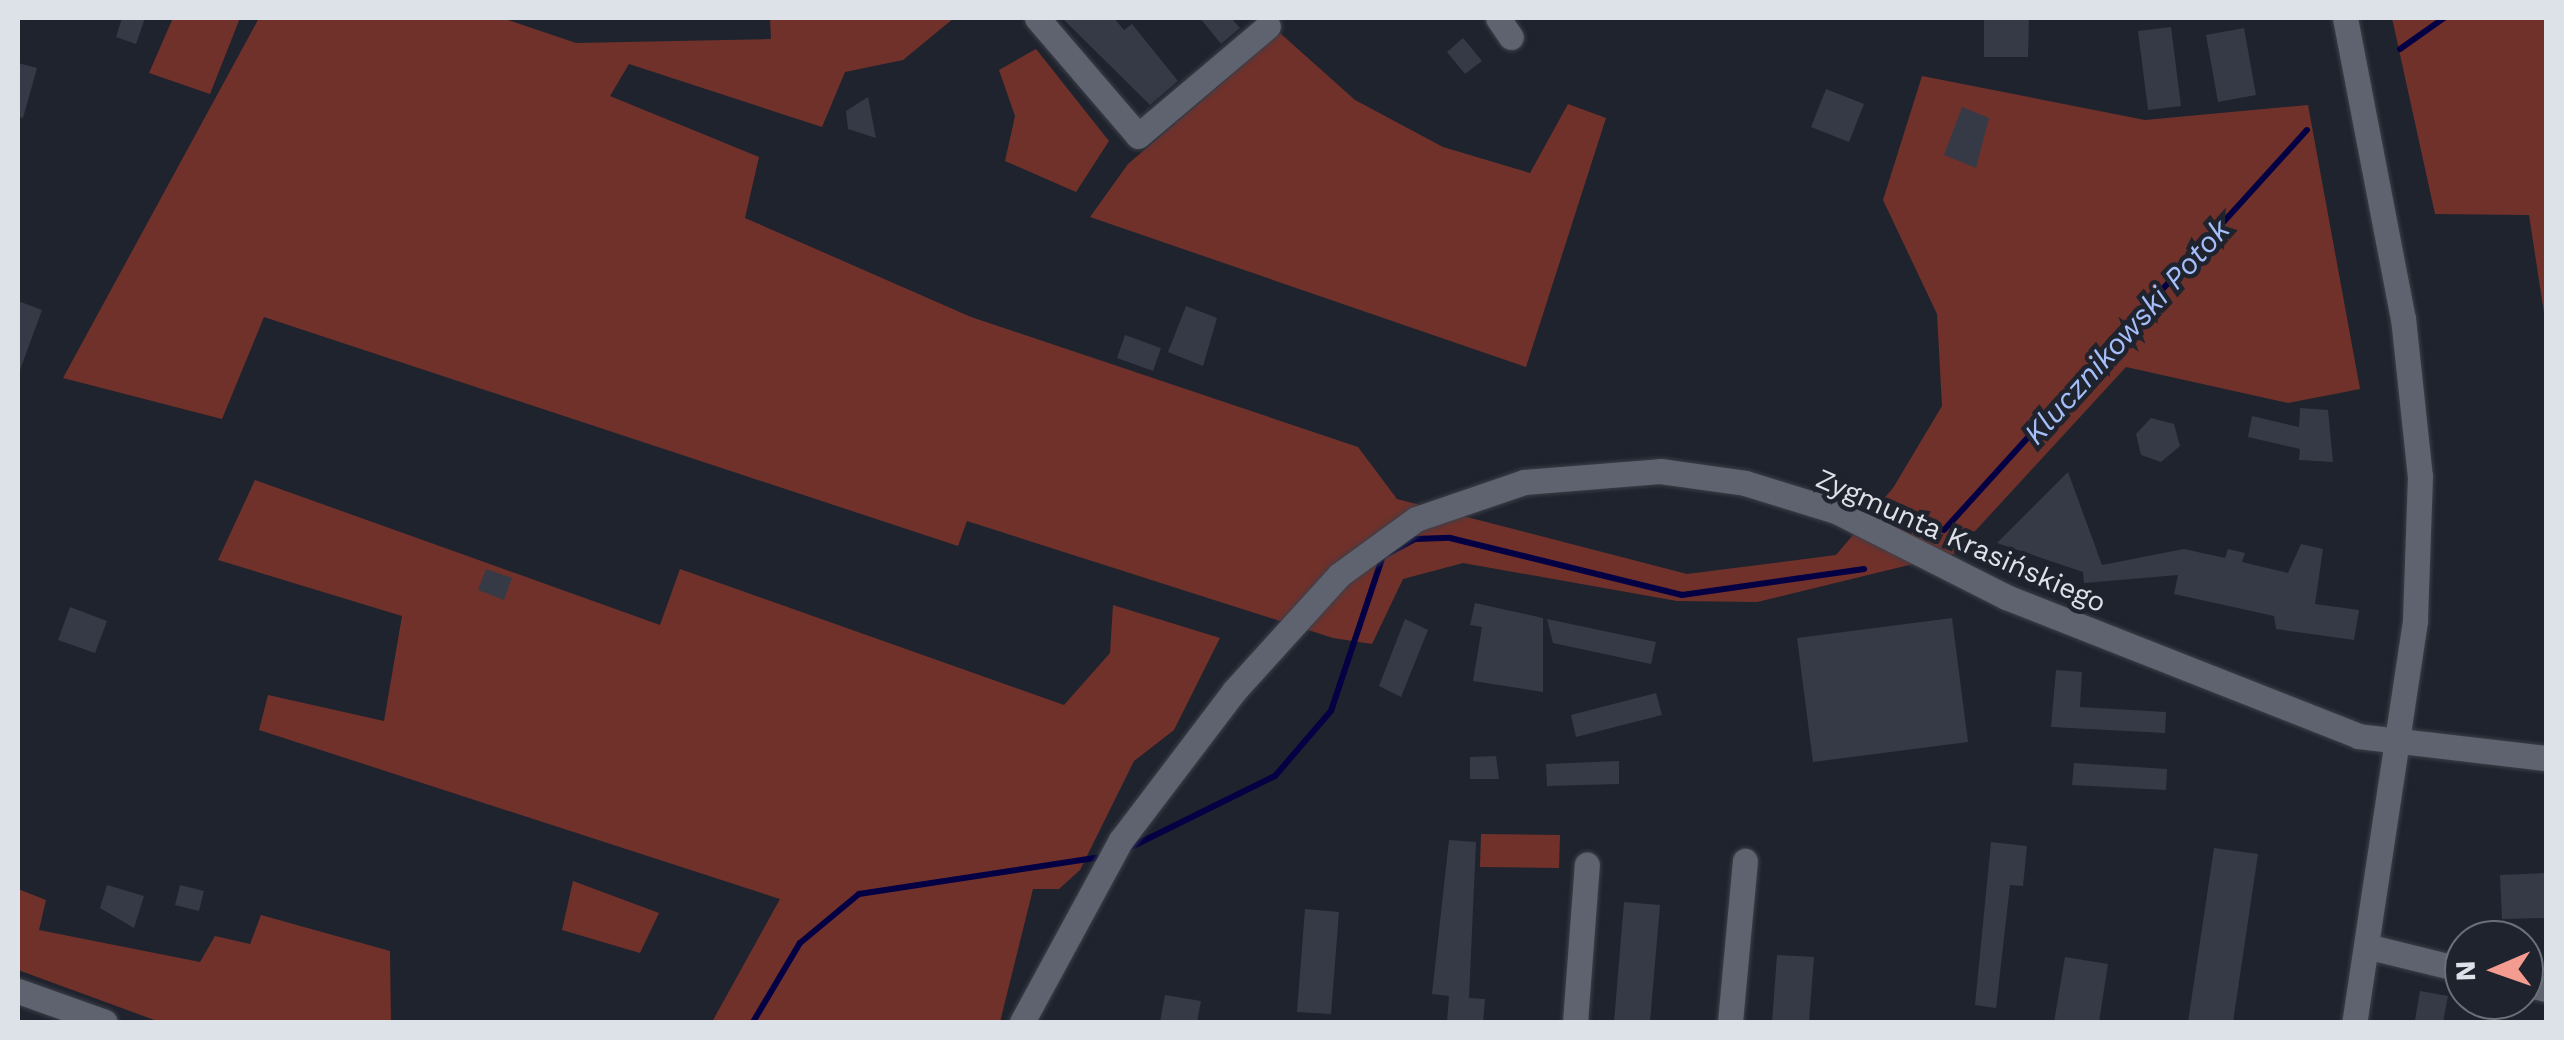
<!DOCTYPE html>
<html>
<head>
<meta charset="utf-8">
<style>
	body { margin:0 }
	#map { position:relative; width:2564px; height:1040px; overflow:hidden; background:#1f232d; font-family:"Work Sans",sans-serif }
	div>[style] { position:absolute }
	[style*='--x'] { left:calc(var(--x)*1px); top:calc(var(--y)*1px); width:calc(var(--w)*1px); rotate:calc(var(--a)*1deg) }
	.green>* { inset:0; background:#71312b }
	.stream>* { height:6px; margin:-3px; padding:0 3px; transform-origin:3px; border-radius:3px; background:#030044 }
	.building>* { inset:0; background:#363a46 }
	.roads { filter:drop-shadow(0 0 2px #3c3f48) drop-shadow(0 0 2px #3c3f48) }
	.minor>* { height:25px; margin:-12.5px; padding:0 12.5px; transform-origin:12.5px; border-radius:12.5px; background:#5e636f }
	span { translate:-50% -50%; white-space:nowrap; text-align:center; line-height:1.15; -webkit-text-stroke:9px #1f232d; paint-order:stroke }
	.street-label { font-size:28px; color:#dde1e8 }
	.water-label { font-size:30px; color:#a5befa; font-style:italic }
	.frame { position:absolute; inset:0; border:20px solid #dde1e8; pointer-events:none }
	.north { position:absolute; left:2444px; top:920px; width:100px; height:100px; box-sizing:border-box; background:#1f232d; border:2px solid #6b6f78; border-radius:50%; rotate:268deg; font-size:28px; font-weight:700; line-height:40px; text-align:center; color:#dde1e8 }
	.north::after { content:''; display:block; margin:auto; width:35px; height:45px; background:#f59c91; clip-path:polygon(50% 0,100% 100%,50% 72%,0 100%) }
</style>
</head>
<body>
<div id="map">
	<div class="green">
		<i style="clip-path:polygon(173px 18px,240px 18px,210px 94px,149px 73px)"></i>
		<i style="clip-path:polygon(259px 18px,502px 18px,576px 43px,771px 39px,770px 18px,954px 18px,903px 60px,845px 72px,822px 127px,629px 64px,610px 96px,759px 157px,745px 218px,971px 317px,1358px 447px,1397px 499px,1687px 574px,1836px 555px,1893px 488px,1942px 406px,1937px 314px,1883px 200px,1922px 76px,2145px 120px,2308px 105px,2360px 389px,2288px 403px,2126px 367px,1954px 554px,1757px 602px,1677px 601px,1463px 563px,1403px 579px,1372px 644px,1333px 638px,967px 521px,958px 546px,264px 317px,222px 419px,63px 378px)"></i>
		<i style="clip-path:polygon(2392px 18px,2546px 18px,2546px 326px,2529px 215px,2435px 214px)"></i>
		<i style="clip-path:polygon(1280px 33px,1355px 100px,1443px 147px,1530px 173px,1568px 104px,1606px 118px,1526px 367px,1090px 217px,1128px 164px)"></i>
		<i style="clip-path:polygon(1036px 49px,1109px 141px,1076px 192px,1005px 161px,1015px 116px,999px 70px)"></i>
		<i style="clip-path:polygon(255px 480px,660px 625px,680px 569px,1064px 705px,1110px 653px,1113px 605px,1220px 638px,1174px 730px,1134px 761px,1080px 870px,1059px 889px,1033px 889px,1000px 1022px,712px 1022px,780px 899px,259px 730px,268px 695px,384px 721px,402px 616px,218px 560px)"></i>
		<i style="clip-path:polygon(1481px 834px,1560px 835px,1559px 868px,1480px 867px)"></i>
		<i style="clip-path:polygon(573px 881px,659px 913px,640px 953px,562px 930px)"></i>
		<i style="clip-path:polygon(18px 889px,46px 900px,39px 930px,200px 962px,215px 936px,250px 944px,261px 915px,390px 951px,391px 1022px,160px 1022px,18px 970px)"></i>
	</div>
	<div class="stream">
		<i style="--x:2400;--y:49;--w:54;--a:-35.2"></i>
		<i style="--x:1944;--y:530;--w:540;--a:-47.78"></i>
		<i style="--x:1123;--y:851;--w:169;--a:-26.3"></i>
		<i style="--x:1275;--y:776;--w:86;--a:-49.3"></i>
		<i style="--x:1331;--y:711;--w:163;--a:-71.5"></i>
		<i style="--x:1383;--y:556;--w:36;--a:-28"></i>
		<i style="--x:1415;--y:539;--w:35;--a:-2"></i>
		<i style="--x:1450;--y:538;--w:239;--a:13.8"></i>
		<i style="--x:1682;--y:595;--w:184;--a:-8.1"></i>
		<i style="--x:753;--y:1022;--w:92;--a:-59.3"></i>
		<i style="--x:800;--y:943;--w:77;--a:-39.7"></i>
		<i style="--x:859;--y:894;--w:245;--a:-8.7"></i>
	</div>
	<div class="building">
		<i style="clip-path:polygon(122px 18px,145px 18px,136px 44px,116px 37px)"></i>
		<i style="clip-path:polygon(1062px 18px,1114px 18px,1124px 30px,1132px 24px,1178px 81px,1150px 105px)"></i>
		<i style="clip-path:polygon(1200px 18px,1231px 18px,1240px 28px,1221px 44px)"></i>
		<i style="clip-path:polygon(1984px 18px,2029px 18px,2028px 57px,1984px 57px)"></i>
		<i style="clip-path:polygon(2171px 27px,2181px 106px,2148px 110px,2138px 31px)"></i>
		<i style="clip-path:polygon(2244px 28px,2256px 95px,2218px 102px,2206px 35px)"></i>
		<i style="clip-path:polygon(1463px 38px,1482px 61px,1465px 74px,1447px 52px)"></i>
		<i style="clip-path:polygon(18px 63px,37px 68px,23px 118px,18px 117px)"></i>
		<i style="clip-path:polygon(1826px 89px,1864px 104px,1849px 142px,1811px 127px)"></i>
		<i style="clip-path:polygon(868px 97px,876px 138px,848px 129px,846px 111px)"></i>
		<i style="clip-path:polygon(1962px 107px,1989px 118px,1976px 168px,1944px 155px)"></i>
		<i style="clip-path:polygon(18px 301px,42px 310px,20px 370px,18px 370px)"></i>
		<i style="clip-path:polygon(1186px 306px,1217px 318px,1203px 366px,1168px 352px)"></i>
		<i style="clip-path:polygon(1125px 335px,1161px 348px,1153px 371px,1117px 358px)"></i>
		<i style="clip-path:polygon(2300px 408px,2328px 410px,2333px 462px,2299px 460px,2300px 449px,2248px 437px,2252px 416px,2299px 427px)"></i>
		<i style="clip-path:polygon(2151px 418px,2174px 424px,2180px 446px,2161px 462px,2141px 455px,2136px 434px)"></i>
		<i style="clip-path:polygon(2068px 472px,2102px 565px,2184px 549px,2225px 558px,2228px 549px,2245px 553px,2242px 562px,2288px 573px,2301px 544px,2323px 549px,2315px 604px,2359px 610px,2354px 640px,2276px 629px,2274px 616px,2174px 594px,2178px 575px,2084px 583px,2083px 572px,1997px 543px)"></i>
		<i style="clip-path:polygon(486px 569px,512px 578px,504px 600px,478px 590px)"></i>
		<i style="clip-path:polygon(1475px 603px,1543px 618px,1543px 692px,1473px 681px,1482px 627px,1470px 625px)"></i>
		<i style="clip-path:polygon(70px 607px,107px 621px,95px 653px,58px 640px)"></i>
		<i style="clip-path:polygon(1952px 618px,1968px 742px,1813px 762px,1797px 638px)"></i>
		<i style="clip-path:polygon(1405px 619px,1428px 630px,1401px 697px,1379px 686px)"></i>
		<i style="clip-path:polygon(1547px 619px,1656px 642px,1651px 664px,1553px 643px)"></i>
		<i style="clip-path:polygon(2056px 670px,2082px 672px,2080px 707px,2166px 712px,2165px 733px,2051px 727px)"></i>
		<i style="clip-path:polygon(1656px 693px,1662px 715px,1576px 737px,1571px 715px)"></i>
		<i style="clip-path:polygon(1496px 756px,1499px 779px,1470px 779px,1470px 757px)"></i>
		<i style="clip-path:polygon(1619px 761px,1619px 784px,1547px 786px,1546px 764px)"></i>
		<i style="clip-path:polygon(2074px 763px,2167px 769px,2166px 790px,2072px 785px)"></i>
		<i style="clip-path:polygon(1449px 840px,1476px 842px,1469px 998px,1485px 999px,1483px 1022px,1447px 1022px,1449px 996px,1432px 994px)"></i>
		<i style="clip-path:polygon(1991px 842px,2027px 846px,2023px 886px,2010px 885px,1996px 1008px,1975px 1005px)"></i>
		<i style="clip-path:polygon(2214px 848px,2258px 854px,2233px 1022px,2188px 1022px)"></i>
		<i style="clip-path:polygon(2546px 873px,2546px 918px,2502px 919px,2500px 875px)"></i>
		<i style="clip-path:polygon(107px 885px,144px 896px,134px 928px,100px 908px)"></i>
		<i style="clip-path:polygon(180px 885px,204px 891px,199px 911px,175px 905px)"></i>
		<i style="clip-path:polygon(1624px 902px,1660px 905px,1650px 1022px,1614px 1022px)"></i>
		<i style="clip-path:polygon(1305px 909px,1339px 912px,1331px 1014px,1297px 1012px)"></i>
		<i style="clip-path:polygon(1777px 955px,1814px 957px,1809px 1022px,1772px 1022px)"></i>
		<i style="clip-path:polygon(2065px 957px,2108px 964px,2099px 1022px,2054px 1022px)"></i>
		<i style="clip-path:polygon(2420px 991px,2448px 996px,2443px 1022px,2415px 1020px)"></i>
		<i style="clip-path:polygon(1165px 995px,1201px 1001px,1197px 1022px,1160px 1022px)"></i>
	</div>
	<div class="roads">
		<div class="minor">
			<i style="--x:1037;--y:18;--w:155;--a:49.4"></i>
			<i style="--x:1138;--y:136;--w:170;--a:-40.2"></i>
			<i style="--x:1498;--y:18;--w:23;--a:56"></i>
			<i style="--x:2345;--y:18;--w:306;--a:79.1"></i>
			<i style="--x:2403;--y:318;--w:159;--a:83.9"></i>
			<i style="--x:2420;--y:476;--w:145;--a:92"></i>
			<i style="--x:2415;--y:621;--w:406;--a:98.6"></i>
			<i style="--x:2366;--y:946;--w:101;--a:13.8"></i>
			<i style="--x:2524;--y:984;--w:23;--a:13"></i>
			<i style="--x:18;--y:991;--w:92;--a:19.6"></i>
			<i style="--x:1022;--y:1022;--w:207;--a:-61.5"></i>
			<i style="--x:1121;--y:840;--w:187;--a:-52.8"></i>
			<i style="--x:1234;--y:691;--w:156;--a:-47.8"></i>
			<i style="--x:1339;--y:575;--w:95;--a:-36"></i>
			<i style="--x:1416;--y:519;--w:114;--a:-18.9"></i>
			<i style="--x:1524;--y:482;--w:136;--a:-4.6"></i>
			<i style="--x:1660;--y:471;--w:86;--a:8"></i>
			<i style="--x:1745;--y:483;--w:95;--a:17.1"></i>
			<i style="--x:1836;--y:511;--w:191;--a:26.8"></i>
			<i style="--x:2006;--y:597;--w:378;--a:21.5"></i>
			<i style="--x:2358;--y:736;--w:189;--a:6.7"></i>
			<i style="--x:1575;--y:1022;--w:158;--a:-85.7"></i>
			<i style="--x:1730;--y:1022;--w:162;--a:-84.7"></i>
		</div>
	</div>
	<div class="street-label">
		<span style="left:1961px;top:541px;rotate:24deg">Zygmunta Krasińskiego</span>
	</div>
	<div class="water-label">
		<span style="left:2127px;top:332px;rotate:-48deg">Klucznikowski Potok</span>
	</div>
	<div class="frame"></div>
	<div class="north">N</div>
</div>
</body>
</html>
